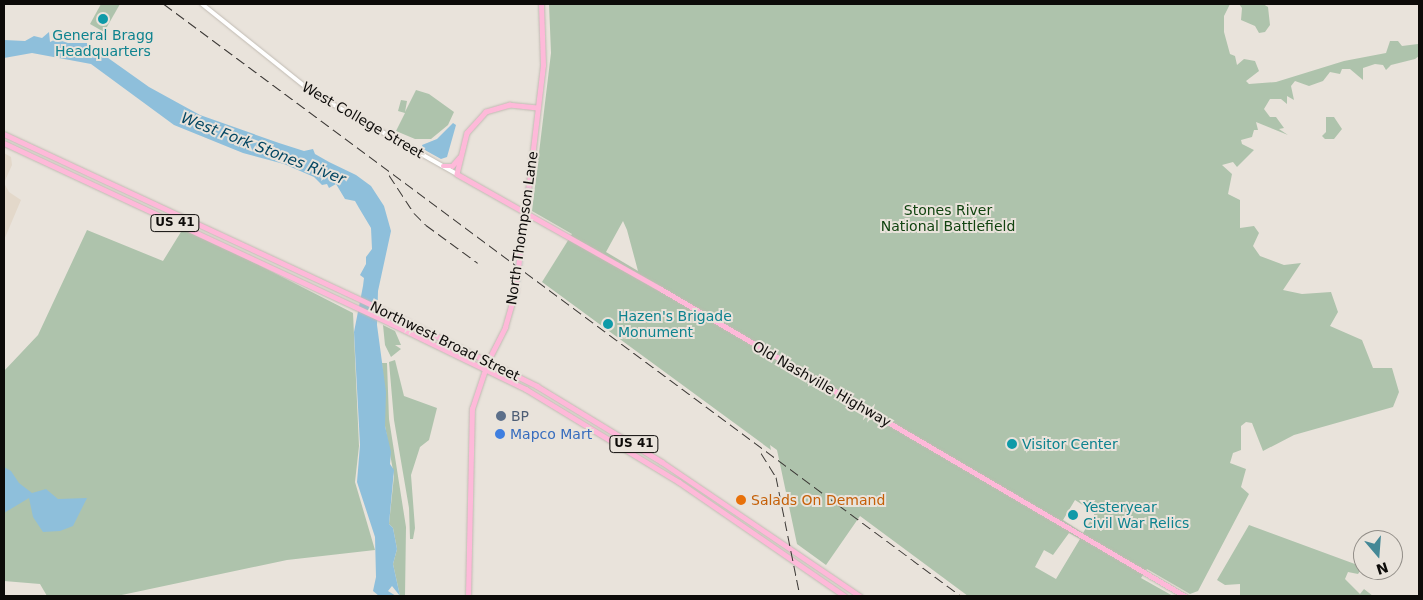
<!DOCTYPE html>
<html>
<head>
<meta charset="utf-8">
<style>
	body { margin:0 }
	#map { position:relative; width:1423px; height:600px; overflow:hidden; background:#e9e3db; font-family:"DejaVu Sans",sans-serif }
	div>[style] { position:absolute }
	[style*='--x'] { left:calc(var(--x)*1px); top:calc(var(--y)*1px); width:calc(var(--w)*1px); rotate:calc(var(--a)*1deg) }
	.built>* { inset:0; background:#e3d8ca }
	.green>* { inset:0; background:#aec3ac }
	.water>* { inset:0; background:#8ebfdb }
	.roads { filter:drop-shadow(0 0 1px #c1bbb3) drop-shadow(0 0 1px #c1bbb3) }
	.minor>* { height:4px; margin:-2px; padding:0 2px; transform-origin:2px; border-radius:2px; background:#fff }
	.major>* { height:4.5px; margin:-2.25px; padding:0 2.25px; transform-origin:2.25px; border-radius:2.25px; background:#feb9d9 }
	.rail>* { height:1px; margin-top:-0.5px; transform-origin:0; background:repeating-linear-gradient(90deg,#3a3734 0 10px,transparent 0 15px) }
	.bridges { filter:drop-shadow(0 0 1px #c5c4c4) drop-shadow(0 0 1px #c5c4c4) }
	.major-bridge>* { height:4.5px; margin:-2.25px; padding:0 2.25px; transform-origin:2.25px; border-radius:2.25px; background:#feb9d9 }
	.dots>* { width:14px; height:14px; translate:-50% -50%; box-sizing:border-box; border:2px solid #e9e3db; border-radius:50% }
	span { translate:-50% -50%; white-space:nowrap; text-align:center; line-height:1.15; -webkit-text-stroke:4px #e9e3db; paint-order:stroke }
	.shield-label span { padding:1px 4px; background:#e9e3db; border:1px solid; border-radius:4px; -webkit-text-stroke-width:0 }
	.shield-label { font-size:12px; color:#0d0b09; font-weight:700 }
	.culture-label { font-size:14px; color:#0d838f }
	.left { translate:0 -50%; text-align:left }
	.street-label { font-size:14px; color:#0d0b09 }
	.park-label { font-size:14px; color:#114310 }
	.service-label { font-size:14px; color:#4e5e75 }
	.shop-label { font-size:14px; color:#366cbe }
	.food-label { font-size:14px; color:#c56008 }
	.water-label { font-size:15px; color:#044763; font-style:italic }
	.frame { position:absolute; inset:0; border:5px solid #0d0b09; pointer-events:none }
	.north { position:absolute; left:1353px; top:530px; width:50px; height:50px; box-sizing:border-box; background:#e9e3db; border:1px solid #918d87; border-radius:50%; rotate:162deg; font-size:14px; font-weight:700; line-height:20px; text-align:center; color:#0d0b09 }
	.north::after { content:''; display:block; margin:auto; width:18px; height:22px; background:#448896; clip-path:polygon(50% 0,100% 100%,50% 72%,0 100%) }
</style>
</head>
<body>
<div id="map">
	<div class="built">
		<i style="clip-path:polygon(4px 153px,11px 157px,12px 165px,4px 183px,9px 192px,21px 200px,4px 240px)"></i>
	</div>
	<div class="green">
		<i style="clip-path:polygon(101px 4px,120px 4px,104px 32px,90px 24px)"></i>
		<i style="clip-path:polygon(evenodd,549px 4px,1230px 4px,1224px 16px,1224px 32px,1230px 54px,1235px 56px,1237px 65px,1244px 59px,1255px 61px,1259px 71px,1246px 81px,1249px 84px,1276px 82px,1344px 61px,1386px 53px,1390px 41px,1398px 41px,1402px 46px,1418px 44px,1419px 56px,1415px 59px,1391px 65px,1386px 70px,1383px 65px,1375px 64px,1363px 68px,1363px 80px,1350px 69px,1342px 69px,1340px 74px,1330px 72px,1323px 81px,1309px 86px,1295px 81px,1291px 86px,1294px 100px,1287px 96px,1287px 104px,1281px 99px,1270px 99px,1264px 109px,1270px 117px,1276px 117px,1284px 128px,1279px 129px,1288px 135px,1256px 122px,1258px 130px,1254px 130px,1252px 137px,1241px 140px,1242px 144px,1254px 150px,1237px 167px,1233px 162px,1222px 165px,1232px 174px,1228px 194px,1240px 200px,1240px 228px,1254px 226px,1259px 233px,1253px 246px,1260px 256px,1284px 265px,1301px 263px,1283px 290px,1302px 294px,1331px 292px,1338px 312px,1330px 326px,1362px 340px,1373px 368px,1392px 368px,1399px 392px,1393px 407px,1294px 435px,1263px 451px,1252px 423px,1246px 422px,1241px 426px,1241px 450px,1233px 453px,1230px 463px,1246px 469px,1241px 487px,1249px 494px,1198px 591px,1190px 594px,1147px 569px,1141px 578px,1173px 596px,968px 596px,860px 516px,826px 565px,797px 544px,777px 450px,770px 445px,771px 450px,542px 282px,572px 234px,532px 211px,551px 53px,549px 4px,623px 221px,627px 230px,638px 271px,606px 252px,623px 221px,549px 4px,1075px 500px,1095px 513px,1083px 533px,1063px 520px,1075px 500px,549px 4px,1069px 533px,1080px 539px,1056px 579px,1035px 567px,1044px 550px,1053px 555px,1069px 533px)"></i>
		<i style="clip-path:polygon(1239px 4px,1263px 4px,1268px 7px,1270px 25px,1265px 32px,1259px 33px,1255px 26px,1241px 20px,1242px 8px)"></i>
		<i style="clip-path:polygon(416px 90px,429px 94px,454px 112px,448px 125px,431px 139px,415px 139px,396px 131px,405px 113px,398px 111px,401px 100px,407px 101px,405px 112px)"></i>
		<i style="clip-path:polygon(1326px 117px,1334px 117px,1342px 129px,1334px 139px,1325px 139px,1322px 136px,1326px 132px)"></i>
		<i style="clip-path:polygon(184px 227px,353px 313px,359px 446px,355px 482px,375px 550px,287px 560px,117px 596px,47px 596px,40px 584px,4px 581px,4px 371px,38px 335px,87px 230px,163px 261px)"></i>
		<i style="clip-path:polygon(383px 325px,395px 331px,401px 345px,395px 345px,401px 349px,391px 357px,385px 345px)"></i>
		<i style="clip-path:polygon(395px 360px,404px 396px,437px 408px,429px 440px,420px 447px,411px 475px,415px 528px,413px 539px,410px 539px,409px 508px,394px 420px,389px 362px)"></i>
		<i style="clip-path:polygon(382px 363px,387px 363px,389px 419px,406px 527px,405px 596px,400px 596px,393px 564px,397px 549px,393px 528px,389px 524px,394px 476px,385px 426px)"></i>
		<i style="clip-path:polygon(1249px 525px,1363px 567px,1358px 574px,1348px 572px,1345px 579px,1360px 594px,1364px 589px,1373px 596px,1240px 596px,1240px 584px,1225px 585px,1217px 580px)"></i>
	</div>
	<div class="water">
		<i style="clip-path:polygon(49px 32px,50px 42px,56px 39px,68px 43px,87px 43px,149px 87px,200px 115px,279px 143px,304px 151px,313px 149px,315px 154px,329px 162px,356px 175px,371px 186px,384px 206px,391px 231px,378px 291px,377px 325px,386px 392px,385px 426px,391px 452px,390px 464px,394px 470px,389px 524px,393px 528px,397px 549px,393px 564px,400px 596px,392px 586px,388px 591px,396px 596px,379px 596px,373px 591px,376px 577px,375px 537px,357px 482px,360px 445px,354px 332px,363px 286px,364px 278px,360px 275px,366px 264px,366px 257px,372px 249px,371px 228px,359px 208px,355px 201px,345px 199px,336px 184px,329px 188px,327px 184px,322px 185px,314px 177px,284px 164px,243px 153px,174px 125px,91px 64px,32px 53px,4px 58px,4px 40px,25px 41px,34px 36px,42px 38px)"></i>
		<i style="clip-path:polygon(453px 123px,456px 125px,447px 157px,441px 159px,423px 149px,422px 145px,437px 139px)"></i>
		<i style="clip-path:polygon(4px 467px,11px 471px,19px 483px,32px 493px,46px 489px,58px 499px,87px 498px,73px 526px,60px 531px,43px 532px,33px 517px,29px 498px,4px 513px)"></i>
	</div>
	<div class="roads">
		<div class="minor">
			<i style="--x:202;--y:4;--w:142;--a:38.7"></i>
			<i style="--x:313;--y:93;--w:165;--a:29.4"></i>
		</div>
		<div class="major">
			<i style="--x:537;--y:108;--w:27;--a:-174"></i>
			<i style="--x:510;--y:105;--w:25;--a:164"></i>
			<i style="--x:486;--y:112;--w:28;--a:132"></i>
			<i style="--x:467;--y:133;--w:42;--a:103.7"></i>
			<i style="--x:457;--y:174;--w:234;--a:29.4"></i>
			<i style="--x:661;--y:289;--w:607;--a:30.37"></i>
			<i style="--x:4;--y:134;--w:430;--a:24.9"></i>
			<i style="--x:394;--y:315;--w:160;--a:26.4"></i>
			<i style="--x:537;--y:386;--w:146;--a:31.3"></i>
			<i style="--x:662;--y:462;--w:239;--a:34.1"></i>
			<i style="--x:4;--y:143;--w:428;--a:25"></i>
			<i style="--x:392;--y:324;--w:149;--a:25.9"></i>
			<i style="--x:526;--y:389;--w:179;--a:31.3"></i>
			<i style="--x:679;--y:482;--w:201;--a:34.5"></i>
			<i style="--x:443;--y:166;--w:9;--a:0"></i>
			<i style="--x:452;--y:166;--w:11;--a:-49"></i>
			<i style="--x:528;--y:191;--w:127;--a:-83.2"></i>
			<i style="--x:543;--y:65;--w:61;--a:-91.9"></i>
			<i style="--x:468;--y:596;--w:187;--a:-88.8"></i>
			<i style="--x:472;--y:409;--w:51;--a:-71.6"></i>
			<i style="--x:488;--y:361;--w:38;--a:-63"></i>
			<i style="--x:505;--y:327;--w:37;--a:-74"></i>
		</div>
	</div>
	<div class="rail">
		<i style="--x:164;--y:4;--w:993;--a:36.6"></i>
		<i style="--x:389;--y:175;--w:45;--a:56.7"></i>
		<i style="--x:414;--y:213;--w:17;--a:45"></i>
		<i style="--x:426;--y:225;--w:64;--a:36.2"></i>
		<i style="--x:761;--y:453;--w:28;--a:58"></i>
		<i style="--x:776;--y:477;--w:121;--a:78.6"></i>
	</div>
	<div class="bridges">
		<div class="major-bridge">
			<i style="--x:515;--y:291;--w:101;--a:-82.6"></i>
		</div>
	</div>
	<div class="dots">
		<i style="left:103px;top:19px;background:#0f9aa8"></i>
		<i style="left:608px;top:324px;background:#0f9aa8"></i>
		<i style="left:501px;top:416px;background:#5c6f8a"></i>
		<i style="left:500px;top:434px;background:#3f7fe0"></i>
		<i style="left:1012px;top:444px;background:#0f9aa8"></i>
		<i style="left:741px;top:500px;background:#e8710a"></i>
		<i style="left:1073px;top:515px;background:#0f9aa8"></i>
	</div>
	<div class="shield-label">
		<span style="left:175px;top:223px">US 41</span>
		<span style="left:634px;top:444px">US 41</span>
	</div>
	<div class="culture-label">
		<span style="left:103px;top:43px">General Bragg<br>Headquarters</span>
		<span class="left" style="left:618px;top:324px">Hazen's Brigade<br>Monument</span>
		<span class="left" style="left:1022px;top:444px">Visitor Center</span>
		<span class="left" style="left:1083px;top:515px">Yesteryear<br>Civil War Relics</span>
	</div>
	<div class="street-label">
		<span style="left:363px;top:120px;rotate:30deg">West College Street</span>
		<span style="left:522px;top:228px;rotate:-82deg">North Thompson Lane</span>
		<span style="left:445px;top:341px;rotate:26deg">Northwest Broad Street</span>
		<span style="left:822px;top:384px;rotate:30deg">Old Nashville Highway</span>
	</div>
	<div class="park-label">
		<span style="left:948px;top:218px">Stones River<br>National Battlefield</span>
	</div>
	<div class="service-label">
		<span class="left" style="left:511px;top:416px">BP</span>
	</div>
	<div class="shop-label">
		<span class="left" style="left:510px;top:434px">Mapco Mart</span>
	</div>
	<div class="food-label">
		<span class="left" style="left:751px;top:500px">Salads On Demand</span>
	</div>
	<div class="water-label">
		<span style="left:263px;top:149px;rotate:21deg">West Fork Stones River</span>
	</div>
	<div class="frame"></div>
	<div class="north">N</div>
</div>
</body>
</html>
